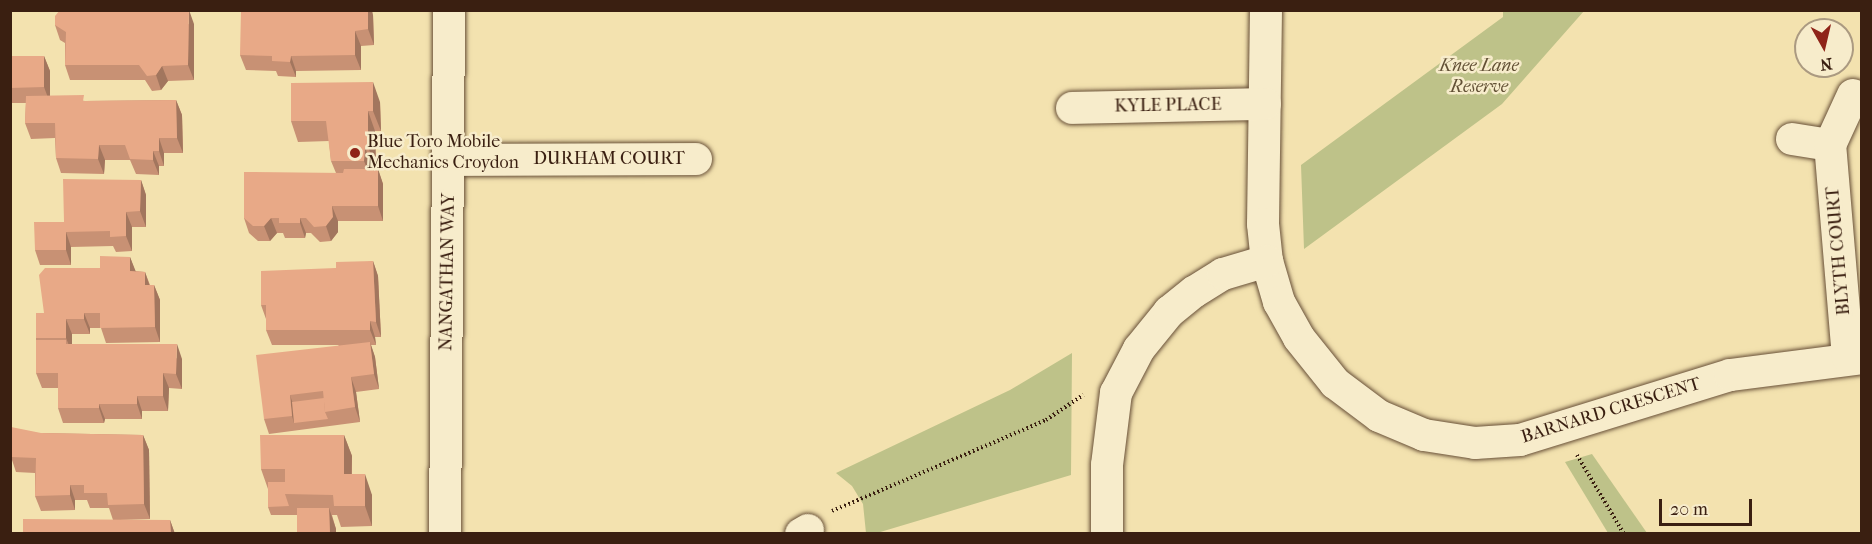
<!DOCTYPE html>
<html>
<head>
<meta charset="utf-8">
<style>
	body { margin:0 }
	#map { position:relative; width:1872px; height:544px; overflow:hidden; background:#f3e2af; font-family:"IM FELL French Canon",serif }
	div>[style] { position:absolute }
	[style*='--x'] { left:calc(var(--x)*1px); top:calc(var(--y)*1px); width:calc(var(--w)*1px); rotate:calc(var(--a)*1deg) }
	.green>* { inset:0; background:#bec289 }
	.path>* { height:4px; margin-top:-2px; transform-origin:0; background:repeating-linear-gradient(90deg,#3a1f11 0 1.5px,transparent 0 4.5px) }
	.roads { filter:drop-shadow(0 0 2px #685038) drop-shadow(0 0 2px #685038) }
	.minor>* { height:32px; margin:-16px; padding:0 16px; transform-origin:16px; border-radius:16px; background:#f7eccb }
	.wall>* { inset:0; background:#c89174 }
	.shaded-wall>* { inset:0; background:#a2765e }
	.building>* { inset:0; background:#e8a987 }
	.dots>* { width:16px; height:16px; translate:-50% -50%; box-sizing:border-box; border:3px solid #f7eccb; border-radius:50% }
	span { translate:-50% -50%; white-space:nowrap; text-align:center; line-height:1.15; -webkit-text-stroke:5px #f7eccb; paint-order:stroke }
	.park-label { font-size:18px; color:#625035; font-style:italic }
	.street-label { font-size:18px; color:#3a1f11 }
	.poi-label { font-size:18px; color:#3a1f11 }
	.left { translate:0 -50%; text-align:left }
	.frame { position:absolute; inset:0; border:12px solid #3a1f11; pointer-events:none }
	.north { position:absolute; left:1794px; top:18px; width:60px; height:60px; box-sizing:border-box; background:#f7eccb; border:2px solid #ab9a81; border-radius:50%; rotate:172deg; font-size:16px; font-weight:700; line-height:24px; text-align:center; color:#3a1f11 }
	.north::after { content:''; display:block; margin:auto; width:21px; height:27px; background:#8f2418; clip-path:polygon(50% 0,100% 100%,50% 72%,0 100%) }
	.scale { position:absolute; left:1659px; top:499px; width:93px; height:27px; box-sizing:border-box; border:3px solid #3a1f11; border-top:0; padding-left:8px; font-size:18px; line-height:21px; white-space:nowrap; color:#3a1f11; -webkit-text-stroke:4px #f7eccb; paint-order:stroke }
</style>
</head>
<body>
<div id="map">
	<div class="green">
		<i style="clip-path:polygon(1503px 11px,1584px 11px,1502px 104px,1304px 249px,1301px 165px,1503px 17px)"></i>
		<i style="clip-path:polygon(1072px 353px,1071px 475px,877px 533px,866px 533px,863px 504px,852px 486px,836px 473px,1010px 390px)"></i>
		<i style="clip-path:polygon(1592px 454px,1647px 533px,1608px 533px,1565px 462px)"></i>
	</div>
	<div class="path">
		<i style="--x:1577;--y:455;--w:92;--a:59.3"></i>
		<i style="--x:832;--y:511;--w:233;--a:-23"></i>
		<i style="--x:1046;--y:420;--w:45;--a:-34"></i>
	</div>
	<div class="roads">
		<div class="minor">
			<i style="--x:1266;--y:10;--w:214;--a:90.8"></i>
			<i style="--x:1263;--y:224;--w:37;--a:84"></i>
			<i style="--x:1267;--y:261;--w:43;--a:73.7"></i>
			<i style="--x:1279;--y:302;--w:41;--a:60.9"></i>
			<i style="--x:1299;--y:338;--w:58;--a:51.3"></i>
			<i style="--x:1335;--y:383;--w:55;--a:36.9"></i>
			<i style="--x:1379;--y:416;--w:49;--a:22.9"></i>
			<i style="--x:1424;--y:435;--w:52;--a:8.9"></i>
			<i style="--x:1475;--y:443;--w:45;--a:-3.8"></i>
			<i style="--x:1520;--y:440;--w:220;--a:-17.2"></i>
			<i style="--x:1730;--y:375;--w:133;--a:-7.3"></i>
			<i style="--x:1072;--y:108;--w:193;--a:-1.2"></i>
			<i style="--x:1792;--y:139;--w:38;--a:9"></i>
			<i style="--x:450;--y:160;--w:246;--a:-0.2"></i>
			<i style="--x:1848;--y:358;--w:214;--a:-94.8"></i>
			<i style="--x:1830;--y:145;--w:55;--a:-65.3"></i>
			<i style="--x:445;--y:534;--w:524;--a:-89.56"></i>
			<i style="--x:801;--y:534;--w:8;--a:-30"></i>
			<i style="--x:1107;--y:534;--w:69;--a:-90"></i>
			<i style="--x:1107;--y:465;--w:73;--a:-82.9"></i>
			<i style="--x:1116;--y:393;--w:50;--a:-62.4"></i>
			<i style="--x:1139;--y:349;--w:48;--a:-51"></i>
			<i style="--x:1169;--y:312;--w:32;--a:-39"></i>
			<i style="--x:1194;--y:292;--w:34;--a:-32"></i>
			<i style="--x:1223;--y:274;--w:46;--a:-16.5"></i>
		</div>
	</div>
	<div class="wall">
		<i style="clip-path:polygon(373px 15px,374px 45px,361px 46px,361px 70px,296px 71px,296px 77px,278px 76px,276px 71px,246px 70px,240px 55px)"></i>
		<i style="clip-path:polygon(194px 24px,194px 80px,168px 81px,161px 90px,152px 91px,145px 80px,70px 80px,65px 65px,65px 43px,60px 40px,55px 25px)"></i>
		<i style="clip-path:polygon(10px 56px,44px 56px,50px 71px,50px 96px,85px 101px,176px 100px,182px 115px,183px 153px,164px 153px,164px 166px,159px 166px,159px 175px,136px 174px,130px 160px,105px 160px,104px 174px,61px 173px,56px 158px,55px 138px,31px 139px,25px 123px,26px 103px,12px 103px,10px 98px)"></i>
		<i style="clip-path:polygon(380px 102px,381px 131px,375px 131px,376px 167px,372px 167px,372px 169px,378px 169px,383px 184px,383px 221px,338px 221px,338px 232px,331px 241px,320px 242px,311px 233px,306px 233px,305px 238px,285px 238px,283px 233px,277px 233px,270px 241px,258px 241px,249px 233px,244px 218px,336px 173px,331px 161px,329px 141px,298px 142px,291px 121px)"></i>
		<i style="clip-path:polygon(141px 180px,146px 195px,146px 227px,132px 227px,132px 251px,116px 252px,113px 246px,71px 247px,71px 265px,40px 265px,35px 250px,64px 222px)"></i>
		<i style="clip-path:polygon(130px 257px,135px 271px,145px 272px,150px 285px,154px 285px,160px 300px,160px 342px,106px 343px,101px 328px,90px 328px,90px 334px,72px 334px,72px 344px,182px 359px,182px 389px,169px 388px,168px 411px,142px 411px,142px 419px,105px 419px,104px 423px,63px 423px,58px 408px,58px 388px,42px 388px,36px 373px,36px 338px,44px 313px,100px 268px)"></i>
		<i style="clip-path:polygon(373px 261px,378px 276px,381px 337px,375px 337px,376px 345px,371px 345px,375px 357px,379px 389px,356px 392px,360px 422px,269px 434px,264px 419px,339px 345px,272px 345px,266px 330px,266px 319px,261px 305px,336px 268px)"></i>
		<i style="clip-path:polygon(41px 433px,143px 435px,149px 450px,150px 519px,120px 520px,170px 520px,175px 534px,23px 534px,113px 520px,109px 508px,90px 508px,87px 500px,75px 500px,75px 510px,41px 511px,35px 496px,35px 473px,16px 472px,11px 457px)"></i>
		<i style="clip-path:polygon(344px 435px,352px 456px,352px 474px,372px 495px,372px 526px,341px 527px,337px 515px,332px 515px,336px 529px,336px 534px,257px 534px,297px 532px,297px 515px,271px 515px,268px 507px,268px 489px,261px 469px)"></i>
	</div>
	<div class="shaded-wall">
		<i style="clip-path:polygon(189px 10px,194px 24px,194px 80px,188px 65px)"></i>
		<i style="clip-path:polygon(368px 10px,372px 10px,373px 15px,374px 45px,368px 29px)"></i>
		<i style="clip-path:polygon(355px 31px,361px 46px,361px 70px,355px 55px)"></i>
		<i style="clip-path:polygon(44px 56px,50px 71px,50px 103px,44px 87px)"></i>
		<i style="clip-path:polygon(291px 56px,296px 71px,296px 77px,290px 62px)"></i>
		<i style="clip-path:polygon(162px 66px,168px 81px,161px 90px,156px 75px)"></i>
		<i style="clip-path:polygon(373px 82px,380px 102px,381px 131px,373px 111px)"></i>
		<i style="clip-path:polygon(176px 100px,182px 115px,183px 153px,177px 138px)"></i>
		<i style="clip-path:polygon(368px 111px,375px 131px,376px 167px,368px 147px)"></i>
		<i style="clip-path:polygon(159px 138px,164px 153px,164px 166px,159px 151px)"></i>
		<i style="clip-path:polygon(99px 145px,105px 160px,104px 174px,98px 159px)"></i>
		<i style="clip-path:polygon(365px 147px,372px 167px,372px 181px,364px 161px)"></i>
		<i style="clip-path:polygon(153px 151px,159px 166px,159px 175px,153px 160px)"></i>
		<i style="clip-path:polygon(378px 169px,383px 184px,383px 221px,378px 206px)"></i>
		<i style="clip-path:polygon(141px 180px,146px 195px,146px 227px,140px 211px)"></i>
		<i style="clip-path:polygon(332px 206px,338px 221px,338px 232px,331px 241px,326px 226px)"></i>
		<i style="clip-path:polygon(126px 212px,132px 227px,132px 251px,126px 236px)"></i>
		<i style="clip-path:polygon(271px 218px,277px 233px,270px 241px,264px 226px)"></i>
		<i style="clip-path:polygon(300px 218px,306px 233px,305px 238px,300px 223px)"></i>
		<i style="clip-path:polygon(66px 232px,71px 247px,71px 265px,66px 250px)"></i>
		<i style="clip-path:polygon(130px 257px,136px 272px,130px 271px)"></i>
		<i style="clip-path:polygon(373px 261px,378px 276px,381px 337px,376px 322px)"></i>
		<i style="clip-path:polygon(145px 272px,150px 287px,145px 285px)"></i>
		<i style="clip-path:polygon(154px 285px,160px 300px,160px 342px,155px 327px)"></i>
		<i style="clip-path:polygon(84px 313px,90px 328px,90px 334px,84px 319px)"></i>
		<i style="clip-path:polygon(66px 319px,72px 334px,72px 353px,66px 338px)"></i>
		<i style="clip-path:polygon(370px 321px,375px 337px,376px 345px,370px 330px)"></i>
		<i style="clip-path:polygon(370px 342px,375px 357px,379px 389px,374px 374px)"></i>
		<i style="clip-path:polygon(177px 344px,182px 359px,182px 389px,176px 374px)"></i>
		<i style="clip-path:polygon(163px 373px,169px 388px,168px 411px,163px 396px)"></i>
		<i style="clip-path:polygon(351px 377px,356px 392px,360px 422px,355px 407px)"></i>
		<i style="clip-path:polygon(290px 395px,295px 410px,294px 423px,292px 416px)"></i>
		<i style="clip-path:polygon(137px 396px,142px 411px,142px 419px,137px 404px)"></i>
		<i style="clip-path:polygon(99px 404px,105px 419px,104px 423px,99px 408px)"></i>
		<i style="clip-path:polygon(143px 435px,149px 450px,150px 519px,144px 504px)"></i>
		<i style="clip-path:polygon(344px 435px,352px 456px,351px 495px,344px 474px)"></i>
		<i style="clip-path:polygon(365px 474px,372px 495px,372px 526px,365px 506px)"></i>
		<i style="clip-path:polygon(70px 485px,75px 500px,75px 510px,70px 495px)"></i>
		<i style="clip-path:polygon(329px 508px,336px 529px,336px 534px,330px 534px)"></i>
		<i style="clip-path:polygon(170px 520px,175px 534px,171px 534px)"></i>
	</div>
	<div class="building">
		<i style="clip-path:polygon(60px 10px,189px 10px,188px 65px,162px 66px,156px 75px,147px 76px,139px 65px,65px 65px,66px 32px,55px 25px,55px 16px)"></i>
		<i style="clip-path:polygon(241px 10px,368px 10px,368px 29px,355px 31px,355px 55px,291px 56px,290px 62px,272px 61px,272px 56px,240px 55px)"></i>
		<i style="clip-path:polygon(10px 56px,44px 56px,44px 87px,10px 88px)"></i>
		<i style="clip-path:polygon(373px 82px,373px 111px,368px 111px,368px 147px,365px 147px,364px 161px,331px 161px,326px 121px,291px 121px,291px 83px)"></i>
		<i style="clip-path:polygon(84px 95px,83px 101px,176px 100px,177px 138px,159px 138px,159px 151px,153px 151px,153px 160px,130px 159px,125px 145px,99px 145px,98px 159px,56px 158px,55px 123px,25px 123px,26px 96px)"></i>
		<i style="clip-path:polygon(344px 169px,378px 169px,378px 206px,332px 206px,333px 217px,326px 226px,314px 227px,306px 218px,300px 218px,300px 223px,279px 223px,279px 218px,271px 218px,264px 226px,253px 226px,244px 218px,244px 172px,343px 173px)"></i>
		<i style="clip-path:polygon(63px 179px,141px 180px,140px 211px,126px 212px,126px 236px,110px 237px,110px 231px,66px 232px,66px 250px,35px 250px,34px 222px,64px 222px)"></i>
		<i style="clip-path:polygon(100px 256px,130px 257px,130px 271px,145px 272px,145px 285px,154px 285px,155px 327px,100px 328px,100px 313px,84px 313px,84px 319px,66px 319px,66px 338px,36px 338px,36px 313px,44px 313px,39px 275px,45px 268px,100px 268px)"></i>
		<i style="clip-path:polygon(373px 261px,376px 322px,370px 321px,370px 330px,266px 330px,266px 305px,261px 305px,261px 271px,336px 268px,336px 262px)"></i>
		<i style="clip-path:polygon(36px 340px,66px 340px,66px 344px,177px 344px,176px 374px,163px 373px,163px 396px,137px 396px,137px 404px,99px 404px,99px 408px,58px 408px,58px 373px,36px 373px)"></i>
		<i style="clip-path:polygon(370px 342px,374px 374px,351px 377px,355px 407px,325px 412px,323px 391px,290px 395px,292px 416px,264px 419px,256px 355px)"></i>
		<i style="clip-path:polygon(324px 398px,325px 412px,328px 419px,294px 423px,292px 402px)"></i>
		<i style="clip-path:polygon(11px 427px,41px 433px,143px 435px,144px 504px,108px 505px,107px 493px,84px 493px,84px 485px,70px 485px,70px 495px,35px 496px,36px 458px,11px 457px)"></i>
		<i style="clip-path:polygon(260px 435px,344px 435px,344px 474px,365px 474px,365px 506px,334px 506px,333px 495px,285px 494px,285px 469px,261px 469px)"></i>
		<i style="clip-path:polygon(268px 482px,285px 482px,285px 494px,289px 506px,268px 507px)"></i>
		<i style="clip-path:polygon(297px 508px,329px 508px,330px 534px,257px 534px,257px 532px,297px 532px)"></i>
		<i style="clip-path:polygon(23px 519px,170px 520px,171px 534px,23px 534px)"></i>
	</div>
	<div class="dots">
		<i style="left:355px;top:153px;background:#8f2418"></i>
	</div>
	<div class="park-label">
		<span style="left:1479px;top:77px">Knee Lane<br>Reserve</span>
	</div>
	<div class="street-label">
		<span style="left:1168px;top:106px;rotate:-1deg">KYLE PLACE</span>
		<span style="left:609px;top:159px">DURHAM COURT</span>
		<span style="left:1839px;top:251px;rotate:-95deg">BLYTH COURT</span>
		<span style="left:448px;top:272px;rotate:-89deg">NANGATHAN WAY</span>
		<span style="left:1611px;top:411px;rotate:-17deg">BARNARD CRESCENT</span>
	</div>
	<div class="poi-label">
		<span class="left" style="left:367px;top:153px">Blue Toro Mobile<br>Mechanics Croydon</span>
	</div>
	<div class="frame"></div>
	<div class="north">N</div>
	<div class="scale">20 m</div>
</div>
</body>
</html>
